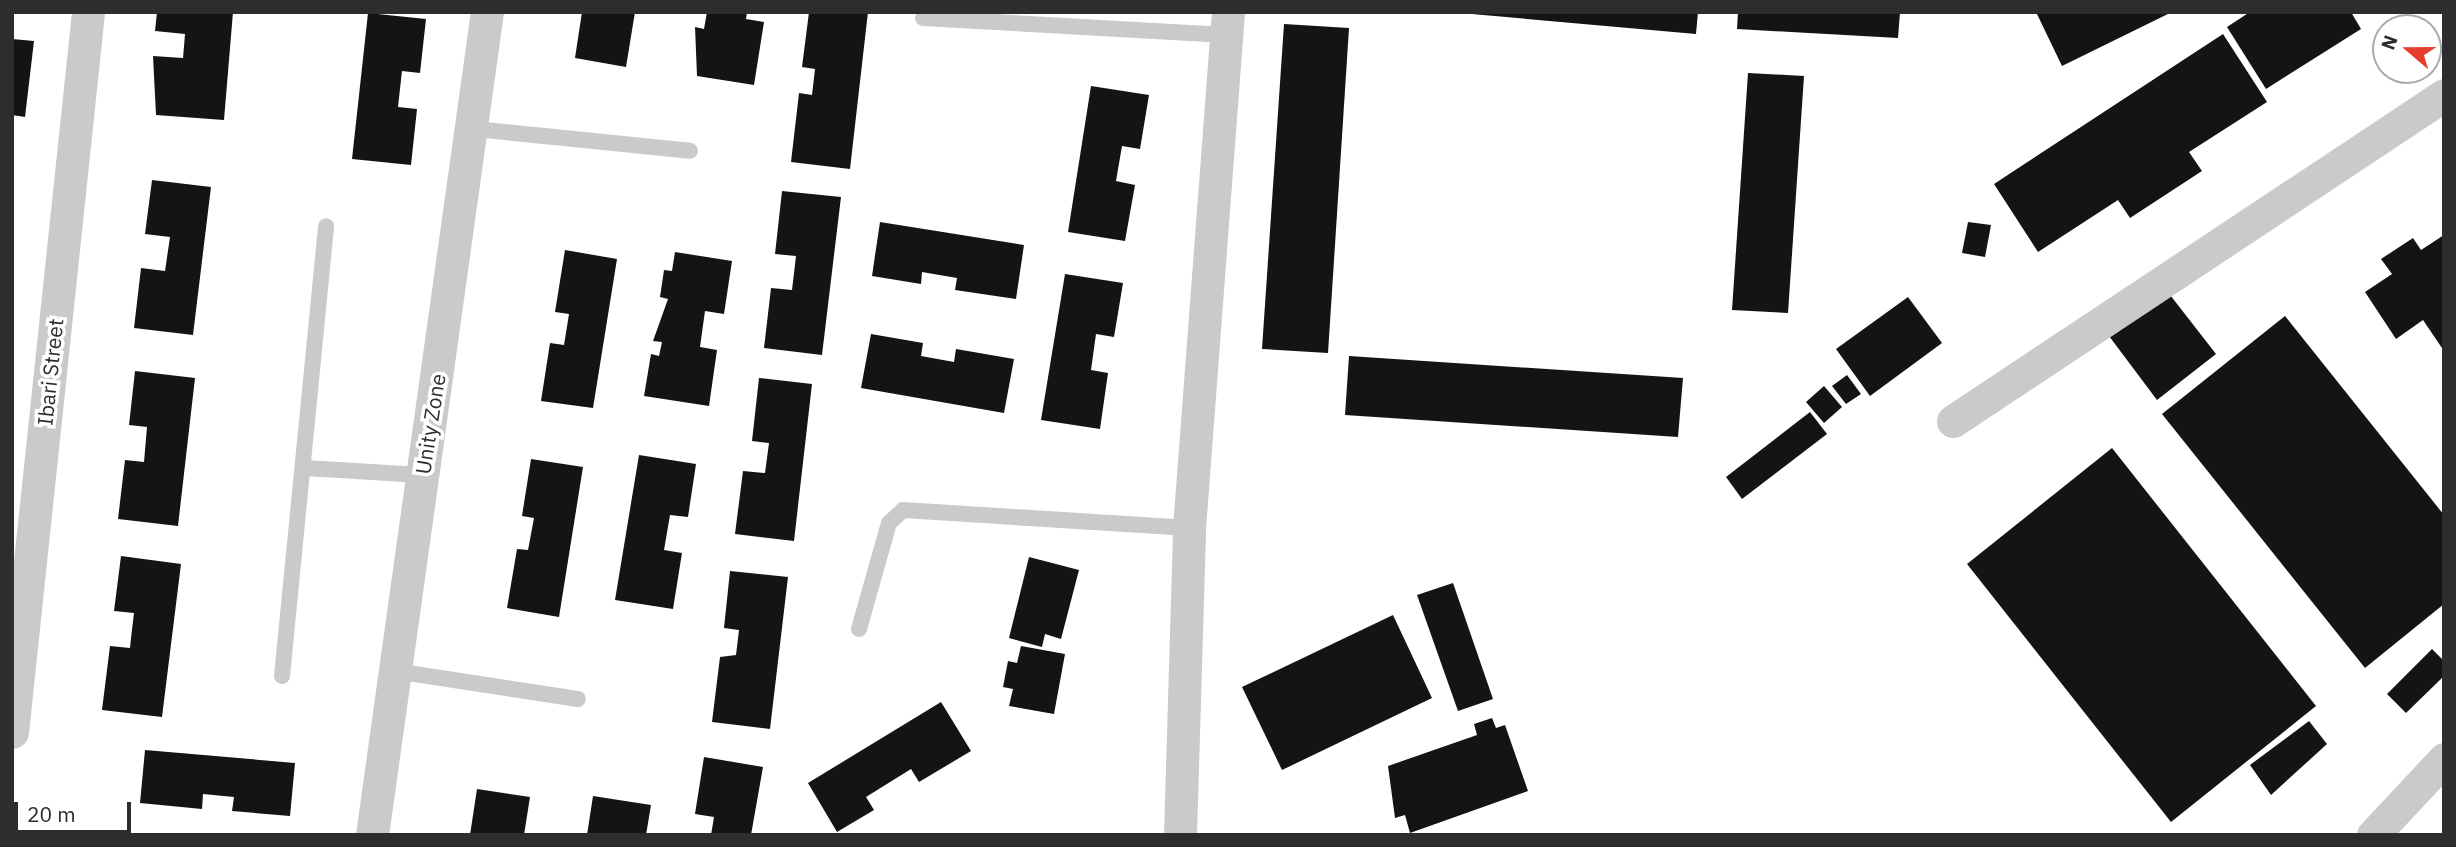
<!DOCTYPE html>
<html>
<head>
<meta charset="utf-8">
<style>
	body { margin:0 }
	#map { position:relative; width:2456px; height:847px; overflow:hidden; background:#fff; font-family:"IBM Plex Sans",sans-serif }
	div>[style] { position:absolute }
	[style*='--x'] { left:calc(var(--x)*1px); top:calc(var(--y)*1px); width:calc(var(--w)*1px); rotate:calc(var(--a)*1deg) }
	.building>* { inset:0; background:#141414 }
	.lane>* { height:16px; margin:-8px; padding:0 8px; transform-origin:8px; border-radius:8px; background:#cacaca }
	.street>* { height:33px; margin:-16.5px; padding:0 16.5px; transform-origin:16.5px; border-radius:16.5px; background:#cacaca }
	span { translate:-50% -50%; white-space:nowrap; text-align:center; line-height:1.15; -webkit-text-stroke:7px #fff; paint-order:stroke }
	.street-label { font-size:21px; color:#2d2d2d }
	.frame { position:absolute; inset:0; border:14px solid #2d2d2d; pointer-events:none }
	.north { position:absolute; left:2372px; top:14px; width:70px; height:70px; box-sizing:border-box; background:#fff; border:2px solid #ababab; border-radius:50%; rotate:290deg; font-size:19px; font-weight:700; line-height:28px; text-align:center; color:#2d2d2d }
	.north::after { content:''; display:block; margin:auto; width:24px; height:32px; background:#e53e2e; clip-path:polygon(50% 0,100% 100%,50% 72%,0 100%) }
	.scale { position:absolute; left:14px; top:802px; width:117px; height:32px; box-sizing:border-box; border:4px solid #2d2d2d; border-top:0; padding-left:9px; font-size:21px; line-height:24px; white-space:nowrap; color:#2d2d2d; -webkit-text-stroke:5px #fff; paint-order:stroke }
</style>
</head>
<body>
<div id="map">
	<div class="building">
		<i style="clip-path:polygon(157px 12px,233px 12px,224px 120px,156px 115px,153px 56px,183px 58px,185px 34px,155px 31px)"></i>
		<i style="clip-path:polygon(582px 12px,635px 12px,626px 67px,575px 58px)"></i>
		<i style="clip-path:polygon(707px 12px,747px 12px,746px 19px,764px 22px,754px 85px,697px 76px,695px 27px,704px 29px)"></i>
		<i style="clip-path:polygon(809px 12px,868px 12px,850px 169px,791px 162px,799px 93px,812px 95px,815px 69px,802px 67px)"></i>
		<i style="clip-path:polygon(1449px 12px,1698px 12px,1696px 34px)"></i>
		<i style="clip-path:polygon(1738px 12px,1900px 12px,1898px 38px,1737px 29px)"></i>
		<i style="clip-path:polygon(2036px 12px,2172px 12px,2062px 66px)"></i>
		<i style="clip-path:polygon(2250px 12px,2351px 12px,2361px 29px,2266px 89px,2227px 27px)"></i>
		<i style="clip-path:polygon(368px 13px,426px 19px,420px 73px,402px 71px,398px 107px,417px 109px,411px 165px,352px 159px)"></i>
		<i style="clip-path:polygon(1284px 24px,1349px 28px,1328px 353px,1262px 349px)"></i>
		<i style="clip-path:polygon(2223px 34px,2267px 102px,2189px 152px,2202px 171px,2130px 218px,2118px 200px,2038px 252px,1994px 184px)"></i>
		<i style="clip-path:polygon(12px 39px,34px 41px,25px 117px,12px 115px)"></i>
		<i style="clip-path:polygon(1748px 73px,1804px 76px,1788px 313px,1732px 310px)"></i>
		<i style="clip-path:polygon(1091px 86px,1149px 95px,1140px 149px,1122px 146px,1116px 181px,1135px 185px,1125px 241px,1068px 232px)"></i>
		<i style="clip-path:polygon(152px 180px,211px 187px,193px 335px,134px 328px,141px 268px,165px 271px,170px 237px,145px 234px)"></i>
		<i style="clip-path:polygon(782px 191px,841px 197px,822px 355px,764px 348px,771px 288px,792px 290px,796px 256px,775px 254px)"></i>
		<i style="clip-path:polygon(880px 222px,1024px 245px,1016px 299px,955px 290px,957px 278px,922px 272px,921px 284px,872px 276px)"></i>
		<i style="clip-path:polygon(1968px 222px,1991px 225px,1985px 257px,1962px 253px)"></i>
		<i style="clip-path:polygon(2444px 235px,2444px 351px,2423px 320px,2396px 339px,2365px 292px,2392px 274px,2381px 259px,2413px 238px,2421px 250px)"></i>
		<i style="clip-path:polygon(565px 250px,617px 259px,593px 408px,541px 401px,550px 343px,564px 345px,569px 314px,555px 312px)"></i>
		<i style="clip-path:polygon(675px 252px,732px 261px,724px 314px,705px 311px,700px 347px,717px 350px,709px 406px,644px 396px,651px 354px,659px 356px,662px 342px,653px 341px,668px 299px,660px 297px,664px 270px,672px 271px)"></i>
		<i style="clip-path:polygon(1065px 274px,1123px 283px,1114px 337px,1096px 334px,1091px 370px,1108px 373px,1100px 429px,1041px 420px)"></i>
		<i style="clip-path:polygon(2167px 291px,2216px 354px,2157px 400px,2109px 336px)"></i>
		<i style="clip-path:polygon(1908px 297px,1942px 343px,1870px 396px,1836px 349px)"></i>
		<i style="clip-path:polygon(2285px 316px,2444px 515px,2444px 604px,2365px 668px,2162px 414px)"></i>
		<i style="clip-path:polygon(871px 334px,923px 343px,921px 356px,954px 362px,956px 349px,1014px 359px,1004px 413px,861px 388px)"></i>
		<i style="clip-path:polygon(1349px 356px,1683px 378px,1678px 437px,1345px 415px)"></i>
		<i style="clip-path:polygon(135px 371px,195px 378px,178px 526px,118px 519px,125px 460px,144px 462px,147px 427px,129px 425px)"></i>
		<i style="clip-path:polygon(1847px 375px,1861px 394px,1846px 404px,1832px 386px)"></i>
		<i style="clip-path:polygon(759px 378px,812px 384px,794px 541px,735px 534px,743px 471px,765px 473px,769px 443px,752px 441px)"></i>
		<i style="clip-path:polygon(1824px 386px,1842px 407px,1824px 423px,1806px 402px)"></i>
		<i style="clip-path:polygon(1810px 412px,1827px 434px,1742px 499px,1726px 477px)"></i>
		<i style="clip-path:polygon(2112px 448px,2316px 706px,2171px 822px,1967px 564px)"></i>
		<i style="clip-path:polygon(639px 455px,696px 464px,688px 517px,670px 515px,664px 550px,682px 553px,673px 609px,615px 600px)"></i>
		<i style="clip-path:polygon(531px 459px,583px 467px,559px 617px,507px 608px,517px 549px,528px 550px,534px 518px,522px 516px)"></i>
		<i style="clip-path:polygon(121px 556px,181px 564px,162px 717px,102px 710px,110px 646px,130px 648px,131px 638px,134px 613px,114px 611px)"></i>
		<i style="clip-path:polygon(1029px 557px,1079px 570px,1061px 639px,1045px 634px,1042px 647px,1009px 638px)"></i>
		<i style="clip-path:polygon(730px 571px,788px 577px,770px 729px,712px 722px,720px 657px,736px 655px,739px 630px,724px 628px)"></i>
		<i style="clip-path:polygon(1453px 583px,1493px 699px,1458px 711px,1417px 595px)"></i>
		<i style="clip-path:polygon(1393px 615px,1432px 698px,1282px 770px,1242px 687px)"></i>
		<i style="clip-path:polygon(1021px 646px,1065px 654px,1054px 714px,1009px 706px,1013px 689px,1003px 687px,1008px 661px,1017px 663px)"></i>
		<i style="clip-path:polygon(2432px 649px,2444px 661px,2444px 676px,2406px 713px,2387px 694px)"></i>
		<i style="clip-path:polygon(941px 702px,971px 751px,919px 782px,911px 769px,866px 797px,874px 810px,837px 832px,808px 783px)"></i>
		<i style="clip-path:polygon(1492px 718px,1496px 728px,1505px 725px,1528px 791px,1410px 833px,1405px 815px,1395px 818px,1388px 766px,1477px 735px,1474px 724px)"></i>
		<i style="clip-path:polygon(2309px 721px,2327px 744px,2271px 795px,2250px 765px)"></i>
		<i style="clip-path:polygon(145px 750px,295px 763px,290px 816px,232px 811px,234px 797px,203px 794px,202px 809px,140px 803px)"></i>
		<i style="clip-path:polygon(704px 757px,763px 767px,751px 835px,711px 835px,714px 817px,695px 814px)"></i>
		<i style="clip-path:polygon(477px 789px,530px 797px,524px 835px,470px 835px)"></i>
		<i style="clip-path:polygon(593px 796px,651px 805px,646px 835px,587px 835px)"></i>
	</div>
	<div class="lane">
		<i style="--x:923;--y:18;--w:303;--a:3.2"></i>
		<i style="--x:475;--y:129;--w:216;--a:5.8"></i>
		<i style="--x:305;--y:468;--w:117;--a:3.4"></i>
		<i style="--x:859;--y:629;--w:110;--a:-74.2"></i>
		<i style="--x:889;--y:523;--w:19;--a:-43"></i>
		<i style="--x:903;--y:510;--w:287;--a:3.6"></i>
		<i style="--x:395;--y:671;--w:185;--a:8.7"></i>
		<i style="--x:282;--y:676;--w:452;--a:-84.4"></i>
	</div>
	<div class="street">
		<i style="--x:1953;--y:421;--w:589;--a:-33.58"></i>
		<i style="--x:12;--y:732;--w:724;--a:-83.97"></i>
		<i style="--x:372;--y:835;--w:831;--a:-82.05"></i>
		<i style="--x:1180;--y:835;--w:307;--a:-88.3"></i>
		<i style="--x:1189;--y:528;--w:517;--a:-85.68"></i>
		<i style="--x:2373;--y:835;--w:104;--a:-46.9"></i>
	</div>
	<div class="street-label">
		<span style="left:50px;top:372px;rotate:-84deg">Ibari Street</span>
		<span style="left:430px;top:424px;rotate:-81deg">Unity Zone</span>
	</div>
	<div class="frame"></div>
	<div class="north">N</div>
	<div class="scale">20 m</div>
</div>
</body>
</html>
